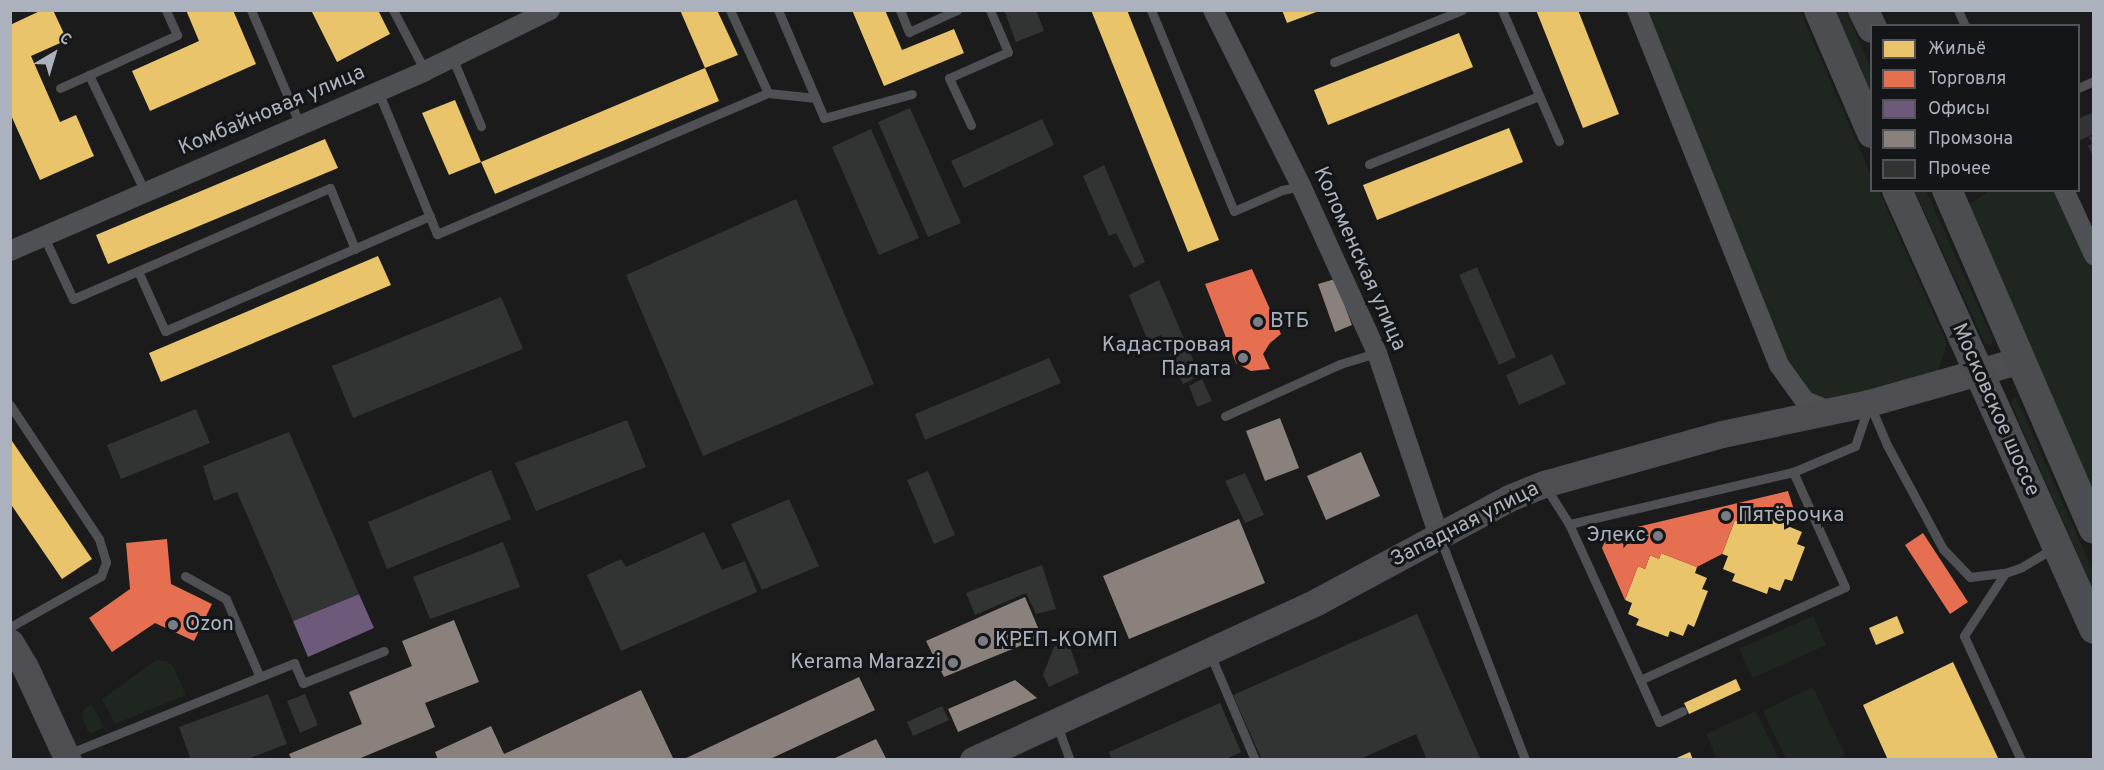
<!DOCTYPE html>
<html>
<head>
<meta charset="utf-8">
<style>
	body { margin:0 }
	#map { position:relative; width:2104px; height:770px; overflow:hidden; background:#1b1b1b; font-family:Overpass,sans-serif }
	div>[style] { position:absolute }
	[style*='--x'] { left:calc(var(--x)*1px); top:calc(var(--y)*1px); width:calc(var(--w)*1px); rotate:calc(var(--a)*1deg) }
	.green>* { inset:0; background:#1e261f }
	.homes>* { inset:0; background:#e9c46a }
	.shops>* { inset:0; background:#e76f51 }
	.offices>* { inset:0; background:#6d597a }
	.industry>* { inset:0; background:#8a817c }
	.building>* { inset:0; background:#323333 }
	.lane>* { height:9px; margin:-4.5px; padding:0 4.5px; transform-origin:4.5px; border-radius:4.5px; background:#4f5054 }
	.street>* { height:20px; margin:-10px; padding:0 10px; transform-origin:10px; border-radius:10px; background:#4f5054 }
	.secondary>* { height:27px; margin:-13.5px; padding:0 13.5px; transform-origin:13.5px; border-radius:13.5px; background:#4e4e52 }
	.primary>* { height:30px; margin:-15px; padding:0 15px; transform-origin:15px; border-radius:15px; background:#4c4d50 }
	.dots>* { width:16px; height:16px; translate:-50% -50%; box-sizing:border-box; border:3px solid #141517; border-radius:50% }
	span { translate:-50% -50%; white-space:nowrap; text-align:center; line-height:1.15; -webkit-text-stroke:6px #141517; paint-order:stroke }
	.street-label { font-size:21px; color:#abb1bd }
	.poi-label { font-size:21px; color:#abb1bd }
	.left { translate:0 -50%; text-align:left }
	.right { translate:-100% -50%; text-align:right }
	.frame { position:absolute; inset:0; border:12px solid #abb1bd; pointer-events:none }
	.legend { position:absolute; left:1870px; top:24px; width:210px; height:168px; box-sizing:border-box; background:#141517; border:2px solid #505359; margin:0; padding:8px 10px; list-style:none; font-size:18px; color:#abb1bd }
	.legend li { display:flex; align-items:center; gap:12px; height:30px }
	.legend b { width:30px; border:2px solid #505359 }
	.north { position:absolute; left:24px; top:24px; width:60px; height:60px; -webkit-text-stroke:4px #141517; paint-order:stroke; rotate:38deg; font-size:16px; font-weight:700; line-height:24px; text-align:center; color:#abb1bd }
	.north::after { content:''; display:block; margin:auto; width:21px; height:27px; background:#abb1bd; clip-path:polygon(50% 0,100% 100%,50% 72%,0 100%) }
</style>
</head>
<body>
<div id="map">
	<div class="green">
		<i style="clip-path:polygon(1647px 11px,1800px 11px,1871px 175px,1872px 190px,1879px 191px,1947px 344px,1938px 370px,1837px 402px,1814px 398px,1786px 360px)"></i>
		<i style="clip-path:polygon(1834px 11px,1846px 11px,1871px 68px,1871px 94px)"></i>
		<i style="clip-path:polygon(1915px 191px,1926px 191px,1993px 339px,1992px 345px,1985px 344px)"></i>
		<i style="clip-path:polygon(1989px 191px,2064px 191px,2093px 255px,2093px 519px,1955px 208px,1973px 202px)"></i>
		<i style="clip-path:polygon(2014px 397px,2017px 399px,2093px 571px,2093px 589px,2011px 403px)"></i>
		<i style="clip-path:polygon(1813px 616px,1826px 645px,1753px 678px,1739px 649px)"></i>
		<i style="clip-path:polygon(156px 660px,166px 661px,173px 666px,186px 695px,115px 724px,102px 699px)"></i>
		<i style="clip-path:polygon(1813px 687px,1845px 755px,1836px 759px,1786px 759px,1763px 711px)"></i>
		<i style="clip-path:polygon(92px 704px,104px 727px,92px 733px,87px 730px,82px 717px,84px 709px)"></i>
		<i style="clip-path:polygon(1756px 711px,1779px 759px,1717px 759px,1706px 734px)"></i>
	</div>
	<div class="homes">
		<i style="clip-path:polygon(42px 10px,53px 10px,67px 40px,31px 56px,60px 122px,76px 115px,94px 156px,40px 180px,10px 113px,10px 25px)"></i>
		<i style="clip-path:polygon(186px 10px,233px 10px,256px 64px,150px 111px,132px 71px,199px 41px)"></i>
		<i style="clip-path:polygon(311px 10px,378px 10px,390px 34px,337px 62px)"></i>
		<i style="clip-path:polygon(680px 10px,717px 10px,738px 55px,705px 68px)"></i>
		<i style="clip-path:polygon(852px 10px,885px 10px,902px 50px,954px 29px,964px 53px,884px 86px)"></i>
		<i style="clip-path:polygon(1091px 10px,1127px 10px,1219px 240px,1188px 252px)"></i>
		<i style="clip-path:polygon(1282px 10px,1318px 10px,1319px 11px,1287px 23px)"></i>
		<i style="clip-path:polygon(1536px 10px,1578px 10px,1619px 114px,1583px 128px)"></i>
		<i style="clip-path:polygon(1459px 33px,1473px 67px,1328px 125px,1314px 90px)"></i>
		<i style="clip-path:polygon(705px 68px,719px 101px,495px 194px,481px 162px)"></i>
		<i style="clip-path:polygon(455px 100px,481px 162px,449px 175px,422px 113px)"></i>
		<i style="clip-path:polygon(1509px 128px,1523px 162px,1377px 220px,1363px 185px)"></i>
		<i style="clip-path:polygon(325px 139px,338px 168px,108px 264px,96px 235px)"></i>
		<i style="clip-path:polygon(378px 256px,391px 285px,161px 382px,149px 353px)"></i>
		<i style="clip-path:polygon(10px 438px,92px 559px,62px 579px,10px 503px)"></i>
		<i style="clip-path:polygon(1759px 508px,1792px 522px,1790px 527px,1802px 532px,1797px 544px,1805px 547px,1792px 581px,1785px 579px,1780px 591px,1769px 587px,1767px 594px,1732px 581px,1735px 574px,1723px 569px,1728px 556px,1722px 554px,1735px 520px,1740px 522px,1745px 510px,1757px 514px)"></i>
		<i style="clip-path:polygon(1661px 553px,1697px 567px,1695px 573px,1707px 578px,1702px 589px,1708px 591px,1694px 627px,1688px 624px,1683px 636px,1670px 631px,1668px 637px,1636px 625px,1639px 619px,1628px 614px,1632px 603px,1625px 600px,1638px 566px,1645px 569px,1650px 555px,1659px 559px)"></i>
		<i style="clip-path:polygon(1897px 616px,1904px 633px,1876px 645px,1869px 628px)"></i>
		<i style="clip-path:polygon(1953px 662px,1999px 760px,1888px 760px,1863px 705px)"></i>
		<i style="clip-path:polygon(1736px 679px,1741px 690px,1689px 714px,1684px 703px)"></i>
		<i style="clip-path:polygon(1690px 752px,1693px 760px,1672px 760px)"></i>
	</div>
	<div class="shops">
		<i style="clip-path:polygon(1252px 269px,1281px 334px,1270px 343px,1263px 354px,1270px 369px,1251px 371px,1236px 363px,1205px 284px)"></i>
		<i style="clip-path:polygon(1788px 491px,1795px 513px,1792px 522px,1759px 508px,1757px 514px,1745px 510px,1740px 522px,1735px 520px,1722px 554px,1697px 567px,1661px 553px,1659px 559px,1650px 555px,1645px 569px,1638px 566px,1625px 600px,1602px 548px,1608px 534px)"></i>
		<i style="clip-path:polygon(1923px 533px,1968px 602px,1950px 614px,1905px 545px)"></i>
		<i style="clip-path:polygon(167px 539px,171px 584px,212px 604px,194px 641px,155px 623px,112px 652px,89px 618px,130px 589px,126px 543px)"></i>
	</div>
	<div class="offices">
		<i style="clip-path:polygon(359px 594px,374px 628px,308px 657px,293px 621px)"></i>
	</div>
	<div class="industry">
		<i style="clip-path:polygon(1335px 279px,1352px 325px,1335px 332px,1318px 284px)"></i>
		<i style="clip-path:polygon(1280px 418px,1299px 468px,1265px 481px,1246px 431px)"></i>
		<i style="clip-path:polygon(1361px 452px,1380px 496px,1326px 520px,1307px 476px)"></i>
		<i style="clip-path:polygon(1239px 519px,1265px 583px,1129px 639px,1103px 576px)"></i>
		<i style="clip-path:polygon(1025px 597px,1042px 637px,944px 677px,926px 641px)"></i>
		<i style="clip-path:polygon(454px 620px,479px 682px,425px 703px,435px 727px,356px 760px,292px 760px,289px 754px,362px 724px,349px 692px,412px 666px,402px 641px)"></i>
		<i style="clip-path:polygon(859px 677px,875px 710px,768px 760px,682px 760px)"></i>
		<i style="clip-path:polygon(1015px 680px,1037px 698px,958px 732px,948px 709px)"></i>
		<i style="clip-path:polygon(641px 690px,674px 760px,438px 760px,435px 752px,491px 726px,504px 754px)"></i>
		<i style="clip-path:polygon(876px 739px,887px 760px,831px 760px)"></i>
	</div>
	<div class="building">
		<i style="clip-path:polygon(1004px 10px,1036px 10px,1044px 31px,1016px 42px)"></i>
		<i style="clip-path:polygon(910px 108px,961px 223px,928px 237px,878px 122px)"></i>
		<i style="clip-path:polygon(2094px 112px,2094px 134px,2078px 141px,2078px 119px)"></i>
		<i style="clip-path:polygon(1042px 119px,1054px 145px,964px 188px,951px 161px)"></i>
		<i style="clip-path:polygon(871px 129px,919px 238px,879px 255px,832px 147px)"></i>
		<i style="clip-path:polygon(2094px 136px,2094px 158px,2088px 146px,2092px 144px,2089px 137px)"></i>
		<i style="clip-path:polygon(1104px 165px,1145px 262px,1134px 268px,1116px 233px,1109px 236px,1083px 176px)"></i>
		<i style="clip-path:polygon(796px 199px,874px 384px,703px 456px,626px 275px)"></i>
		<i style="clip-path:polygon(1477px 267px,1516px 357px,1499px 365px,1459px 275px)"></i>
		<i style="clip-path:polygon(1159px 280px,1200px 376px,1183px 384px,1161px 335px,1148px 341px,1129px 295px)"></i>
		<i style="clip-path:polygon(501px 297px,523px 349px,353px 418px,332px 366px)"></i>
		<i style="clip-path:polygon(1552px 354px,1566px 384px,1519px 405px,1506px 375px)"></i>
		<i style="clip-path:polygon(1049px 358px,1061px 383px,925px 440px,915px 414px)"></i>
		<i style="clip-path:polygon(1202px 379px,1212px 401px,1197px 407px,1189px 386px)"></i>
		<i style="clip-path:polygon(196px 409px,210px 443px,121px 479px,107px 445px)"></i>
		<i style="clip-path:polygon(627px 420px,646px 467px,536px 511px,515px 463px)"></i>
		<i style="clip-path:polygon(289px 432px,359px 594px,293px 621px,237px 492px,214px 501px,203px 466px)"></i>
		<i style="clip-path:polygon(491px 470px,511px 519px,387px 569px,368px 522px)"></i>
		<i style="clip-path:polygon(928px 471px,955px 535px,934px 544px,907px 480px)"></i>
		<i style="clip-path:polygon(1245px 473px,1264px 515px,1245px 523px,1225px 481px)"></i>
		<i style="clip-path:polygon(789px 499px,819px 566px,762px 590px,731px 524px)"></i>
		<i style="clip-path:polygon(704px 532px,722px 570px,745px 561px,757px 592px,621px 651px,587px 575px,621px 559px,626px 567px)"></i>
		<i style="clip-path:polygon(503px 542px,520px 587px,430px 619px,413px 577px)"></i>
		<i style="clip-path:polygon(1042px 565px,1056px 609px,1036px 614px,1026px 593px,975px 615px,966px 593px)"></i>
		<i style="clip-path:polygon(1417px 614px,1481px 760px,1427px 760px,1416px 734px,1358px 760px,1262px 760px,1233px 695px)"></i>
		<i style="clip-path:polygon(1068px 641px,1079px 673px,1049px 687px,1043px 675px,1054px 647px)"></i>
		<i style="clip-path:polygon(268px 694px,287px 744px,245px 760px,191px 760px,179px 727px)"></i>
		<i style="clip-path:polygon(305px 694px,318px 725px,300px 733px,287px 701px)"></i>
		<i style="clip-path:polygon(1220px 703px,1241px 752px,1224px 760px,1112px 760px,1109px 752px)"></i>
		<i style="clip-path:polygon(942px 706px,949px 720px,913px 736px,907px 722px)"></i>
	</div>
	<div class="lane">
		<i style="--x:251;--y:10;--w:125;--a:66.9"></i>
		<i style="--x:393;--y:10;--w:69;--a:62.3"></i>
		<i style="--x:778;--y:10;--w:117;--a:66.9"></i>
		<i style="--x:824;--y:118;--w:91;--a:-15.3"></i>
		<i style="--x:900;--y:10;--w:24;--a:68"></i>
		<i style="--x:909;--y:32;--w:53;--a:-24.6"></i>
		<i style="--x:1151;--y:10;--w:217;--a:67.6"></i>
		<i style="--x:1234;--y:211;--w:52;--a:-23.6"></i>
		<i style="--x:1282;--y:190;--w:19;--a:-12"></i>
		<i style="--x:1502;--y:10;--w:143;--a:66.5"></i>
		<i style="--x:1958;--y:10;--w:17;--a:66"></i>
		<i style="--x:452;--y:57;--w:75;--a:67.2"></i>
		<i style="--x:1334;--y:62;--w:138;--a:-22.1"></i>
		<i style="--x:60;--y:88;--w:32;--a:-24"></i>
		<i style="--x:2078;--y:88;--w:17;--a:-24"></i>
		<i style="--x:378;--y:91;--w:155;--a:67.6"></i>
		<i style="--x:437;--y:234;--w:360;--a:-23.1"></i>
		<i style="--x:768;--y:93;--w:91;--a:-114.6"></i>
		<i style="--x:768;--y:93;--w:48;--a:5.9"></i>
		<i style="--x:971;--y:125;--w:52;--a:-115.1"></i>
		<i style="--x:949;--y:78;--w:64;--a:-23.8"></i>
		<i style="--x:1008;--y:52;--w:46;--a:-113.2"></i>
		<i style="--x:1369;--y:164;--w:183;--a:-21.8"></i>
		<i style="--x:145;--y:192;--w:130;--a:-115.6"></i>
		<i style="--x:89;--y:75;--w:97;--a:-24.4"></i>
		<i style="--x:177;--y:35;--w:27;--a:-114"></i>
		<i style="--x:44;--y:237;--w:68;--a:64.9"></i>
		<i style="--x:73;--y:299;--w:280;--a:-23.4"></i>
		<i style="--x:330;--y:188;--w:66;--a:67.7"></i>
		<i style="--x:138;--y:271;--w:66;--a:65.8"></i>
		<i style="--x:165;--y:331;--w:289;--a:-23.5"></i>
		<i style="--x:10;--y:405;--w:161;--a:56.4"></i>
		<i style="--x:99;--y:539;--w:24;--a:73"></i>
		<i style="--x:106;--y:562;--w:15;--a:110"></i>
		<i style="--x:101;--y:576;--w:104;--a:150.7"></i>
		<i style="--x:1870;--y:405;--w:43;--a:67"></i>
		<i style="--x:1887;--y:445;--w:118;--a:61.7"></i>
		<i style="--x:1943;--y:549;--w:39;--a:46"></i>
		<i style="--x:1970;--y:577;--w:35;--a:-7"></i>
		<i style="--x:2005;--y:573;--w:18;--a:-19"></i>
		<i style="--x:2022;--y:567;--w:39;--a:-31"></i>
		<i style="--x:1225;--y:416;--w:126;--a:-24.3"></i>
		<i style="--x:1340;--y:364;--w:39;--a:-17"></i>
		<i style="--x:1793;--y:472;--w:230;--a:166.9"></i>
		<i style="--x:1569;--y:524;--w:171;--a:65.5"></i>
		<i style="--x:1640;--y:680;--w:225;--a:-24.4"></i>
		<i style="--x:1845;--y:587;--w:126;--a:-114.3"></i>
		<i style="--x:1793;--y:472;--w:67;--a:-22.8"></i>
		<i style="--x:1855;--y:446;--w:40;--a:-71.1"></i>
		<i style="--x:1545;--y:486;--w:45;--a:57.7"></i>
		<i style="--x:1440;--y:538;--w:238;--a:69"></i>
		<i style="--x:2005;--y:573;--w:75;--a:123.1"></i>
		<i style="--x:1964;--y:636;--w:136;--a:65.3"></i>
		<i style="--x:185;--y:576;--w:47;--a:29.3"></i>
		<i style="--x:226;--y:599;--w:83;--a:66.5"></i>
		<i style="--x:1210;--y:654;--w:115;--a:67"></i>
		<i style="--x:1640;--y:680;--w:46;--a:65.7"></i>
		<i style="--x:1659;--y:722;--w:26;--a:-25"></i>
		<i style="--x:1057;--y:725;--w:37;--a:70"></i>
		<i style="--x:68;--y:754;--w:244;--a:-21.9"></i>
		<i style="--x:294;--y:663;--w:22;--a:66"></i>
		<i style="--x:303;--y:683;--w:87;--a:-21.6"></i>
	</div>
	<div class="street">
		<i style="--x:1213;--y:10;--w:197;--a:63.4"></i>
		<i style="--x:1301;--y:186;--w:183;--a:65.5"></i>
		<i style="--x:1377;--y:353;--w:193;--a:71.3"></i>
		<i style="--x:1637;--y:10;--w:382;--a:68.2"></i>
		<i style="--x:1779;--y:365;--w:44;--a:54.2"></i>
		<i style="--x:1805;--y:401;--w:27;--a:22"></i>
		<i style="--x:2064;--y:190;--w:72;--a:65.2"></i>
		<i style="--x:10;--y:251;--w:452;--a:-23.4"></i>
		<i style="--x:425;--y:71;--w:139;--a:-26"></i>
	</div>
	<div class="secondary">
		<i style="--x:10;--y:642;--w:29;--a:59"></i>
		<i style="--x:25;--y:667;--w:102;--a:65.2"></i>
		<i style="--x:973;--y:760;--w:380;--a:-24.7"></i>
		<i style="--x:1318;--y:601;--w:217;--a:-28.3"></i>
		<i style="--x:1509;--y:498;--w:38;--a:-22"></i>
		<i style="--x:1544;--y:484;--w:185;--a:-15.7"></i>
		<i style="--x:1722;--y:434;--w:150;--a:-11.9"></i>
		<i style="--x:1869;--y:403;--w:158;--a:-15.8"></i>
	</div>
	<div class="primary">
		<i style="--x:1819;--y:10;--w:134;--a:66.7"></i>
		<i style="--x:1863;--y:10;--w:20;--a:63"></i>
		<i style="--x:1897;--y:190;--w:481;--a:65.8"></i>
		<i style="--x:1947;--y:190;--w:369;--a:66.6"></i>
	</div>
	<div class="dots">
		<i style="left:1258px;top:322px;background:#797c84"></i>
		<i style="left:1243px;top:358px;background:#797c84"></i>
		<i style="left:1726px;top:516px;background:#797c84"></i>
		<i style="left:1658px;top:536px;background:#797c84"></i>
		<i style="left:173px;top:625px;background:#797c84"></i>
		<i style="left:983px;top:641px;background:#797c84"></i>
		<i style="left:953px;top:663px;background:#797c84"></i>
	</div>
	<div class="street-label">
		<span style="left:272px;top:111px;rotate:-23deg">Комбайновая улица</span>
		<span style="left:1359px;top:259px;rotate:66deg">Коломенская улица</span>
		<span style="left:1995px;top:410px;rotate:66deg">Московское шоссе</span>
		<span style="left:1465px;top:525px;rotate:-27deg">Западная улица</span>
	</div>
	<div class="poi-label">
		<span class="left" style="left:1270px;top:322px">ВТБ</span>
		<span class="right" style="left:1231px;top:358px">Кадастровая<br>Палата</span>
		<span class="left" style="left:1738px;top:516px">Пятёрочка</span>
		<span class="right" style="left:1646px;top:536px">Элекс</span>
		<span class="left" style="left:185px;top:625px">Ozon</span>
		<span class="left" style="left:995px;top:641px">КРЕП-КОМП</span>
		<span class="right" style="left:941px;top:663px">Kerama Marazzi</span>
	</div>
	<div class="frame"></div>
	<ul class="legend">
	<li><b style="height:16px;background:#e9c46a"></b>Жильё</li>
	<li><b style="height:16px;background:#e76f51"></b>Торговля</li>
	<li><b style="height:16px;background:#6d597a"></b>Офисы</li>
	<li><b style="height:16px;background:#8a817c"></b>Промзона</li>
	<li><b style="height:16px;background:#323333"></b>Прочее</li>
	</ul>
	<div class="north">С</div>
</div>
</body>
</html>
